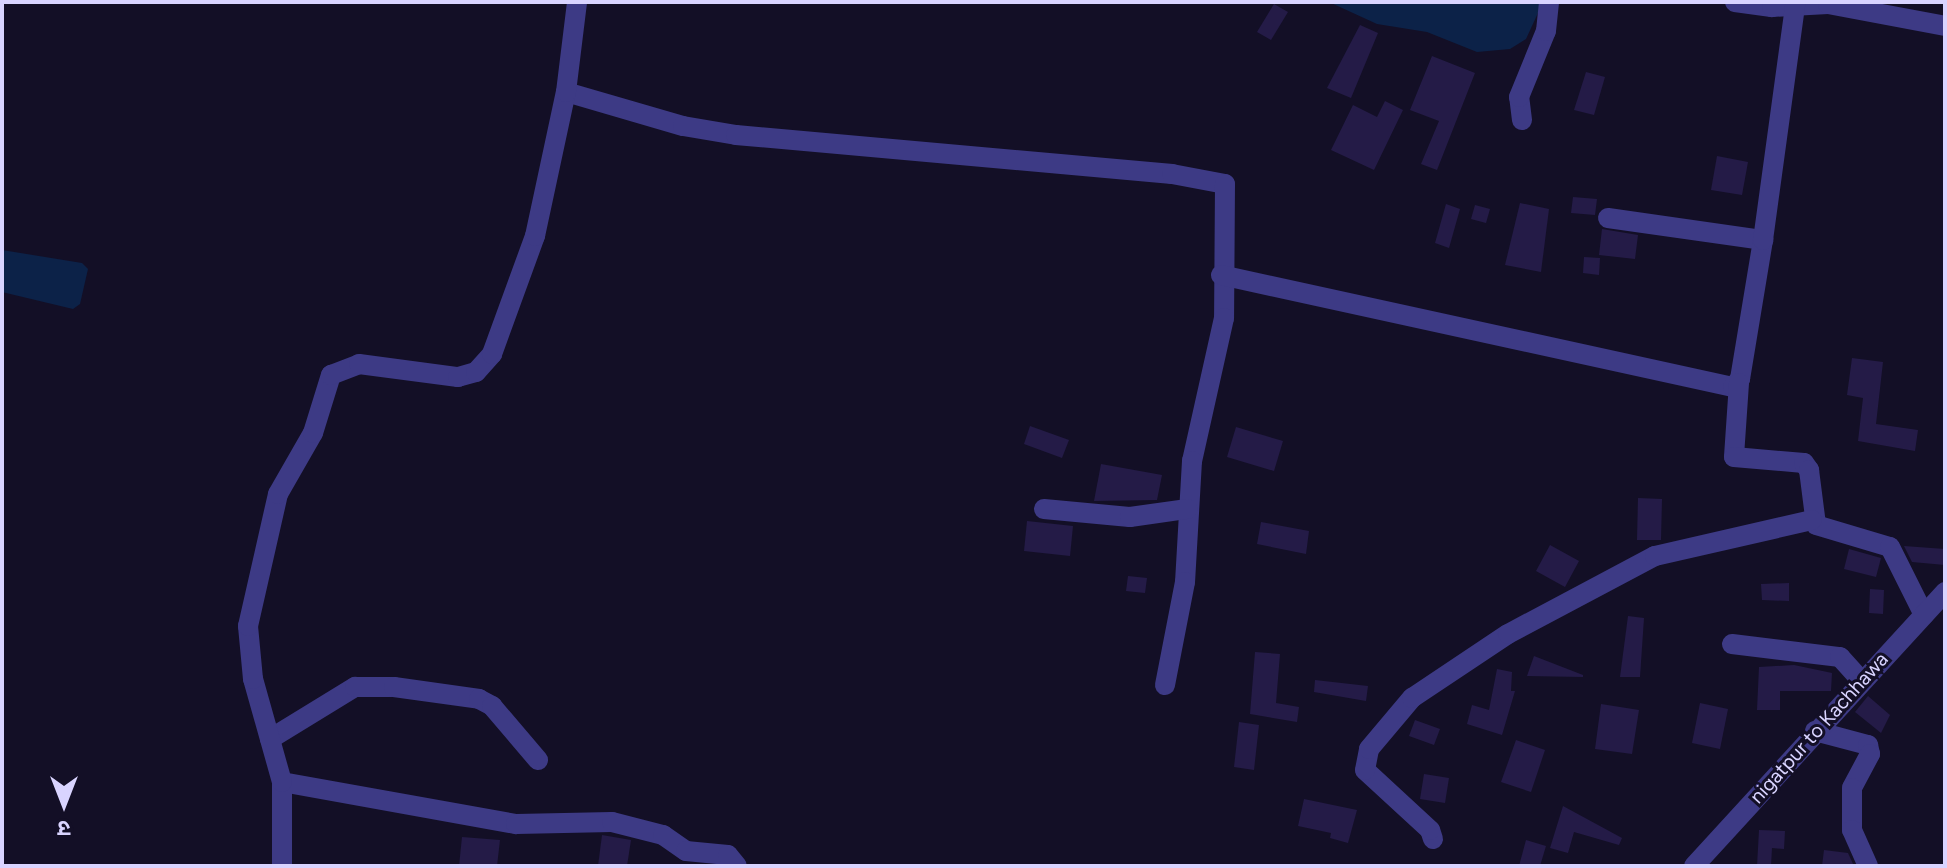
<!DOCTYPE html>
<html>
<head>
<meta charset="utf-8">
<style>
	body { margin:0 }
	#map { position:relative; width:1947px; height:868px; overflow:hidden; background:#130f26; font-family:Figtree,"Noto Sans Devanagari",sans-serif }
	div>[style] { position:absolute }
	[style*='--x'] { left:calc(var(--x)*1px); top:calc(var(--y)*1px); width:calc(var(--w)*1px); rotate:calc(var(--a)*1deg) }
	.water>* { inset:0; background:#0c2248 }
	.building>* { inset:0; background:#241b47 }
	.street>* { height:20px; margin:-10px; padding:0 10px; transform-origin:10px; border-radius:10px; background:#3d3a85 }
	span { translate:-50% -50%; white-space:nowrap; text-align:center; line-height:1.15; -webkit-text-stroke:6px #130f26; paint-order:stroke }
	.street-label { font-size:20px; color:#d9d4ff }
	.frame { position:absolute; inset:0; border:4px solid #d9d4ff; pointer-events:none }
	.north { position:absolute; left:24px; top:764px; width:80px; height:80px; -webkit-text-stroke:6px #130f26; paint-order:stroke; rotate:180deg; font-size:22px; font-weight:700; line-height:32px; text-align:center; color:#d9d4ff }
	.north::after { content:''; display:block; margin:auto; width:28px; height:36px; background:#d9d4ff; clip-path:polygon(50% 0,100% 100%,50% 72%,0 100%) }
</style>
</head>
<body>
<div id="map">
	<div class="water">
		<i style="clip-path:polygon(1329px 2px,1543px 2px,1526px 39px,1510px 49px,1477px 52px,1427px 32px,1377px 24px)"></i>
		<i style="clip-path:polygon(2px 250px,82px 263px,88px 269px,80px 304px,73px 309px,2px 292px)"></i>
	</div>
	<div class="building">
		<i style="clip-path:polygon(1274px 4px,1288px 12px,1271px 40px,1257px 32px)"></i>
		<i style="clip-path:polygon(1360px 25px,1378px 33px,1351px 98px,1327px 88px)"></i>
		<i style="clip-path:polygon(1432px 56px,1475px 73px,1437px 170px,1421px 164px,1439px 121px,1410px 110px)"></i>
		<i style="clip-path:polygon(1586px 72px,1605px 77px,1594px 115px,1574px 110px)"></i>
		<i style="clip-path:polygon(1385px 101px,1403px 110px,1374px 170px,1331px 150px,1353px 105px,1377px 117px)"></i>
		<i style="clip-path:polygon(1717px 156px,1748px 162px,1742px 195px,1711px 190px)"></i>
		<i style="clip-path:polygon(1573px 197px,1597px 199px,1595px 215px,1571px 213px)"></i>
		<i style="clip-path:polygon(1520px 203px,1549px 209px,1541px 272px,1505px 265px)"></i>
		<i style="clip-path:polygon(1446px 204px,1460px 209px,1449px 248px,1435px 243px)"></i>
		<i style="clip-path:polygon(1475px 205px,1490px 209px,1486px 223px,1471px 219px)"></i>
		<i style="clip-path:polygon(1602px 229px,1638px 235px,1635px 259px,1599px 255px)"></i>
		<i style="clip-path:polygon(1584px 257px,1600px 258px,1599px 275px,1583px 273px)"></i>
		<i style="clip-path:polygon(1852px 358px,1883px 362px,1876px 424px,1918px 430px,1915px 451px,1858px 441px,1863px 398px,1847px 395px)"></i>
		<i style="clip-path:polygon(1030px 426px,1069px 440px,1062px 458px,1024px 444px)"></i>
		<i style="clip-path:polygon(1236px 427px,1283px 441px,1274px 471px,1227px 457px)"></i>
		<i style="clip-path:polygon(1101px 464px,1162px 475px,1157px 500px,1094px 501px)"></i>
		<i style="clip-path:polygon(1638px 498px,1662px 499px,1661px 540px,1637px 540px)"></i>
		<i style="clip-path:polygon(1027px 521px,1073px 526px,1070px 556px,1024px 551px)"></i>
		<i style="clip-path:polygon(1261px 522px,1309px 531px,1306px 554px,1257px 544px)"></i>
		<i style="clip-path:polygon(1550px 545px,1579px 561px,1565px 587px,1536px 571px)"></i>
		<i style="clip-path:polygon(1904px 546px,1945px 549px,1945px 565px,1912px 562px)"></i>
		<i style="clip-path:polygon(1849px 549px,1881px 558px,1876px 577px,1844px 569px)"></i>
		<i style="clip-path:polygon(1128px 576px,1147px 578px,1145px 593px,1126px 591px)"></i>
		<i style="clip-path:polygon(1789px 583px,1789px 601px,1762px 600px,1761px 584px)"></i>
		<i style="clip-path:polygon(1870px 589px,1884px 590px,1883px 614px,1869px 613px)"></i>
		<i style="clip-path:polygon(1628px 616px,1644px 618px,1640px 677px,1620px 677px)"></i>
		<i style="clip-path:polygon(1255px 652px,1280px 654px,1276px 703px,1299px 707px,1297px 722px,1250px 714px)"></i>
		<i style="clip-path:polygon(1534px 656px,1583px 675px,1583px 677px,1527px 676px)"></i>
		<i style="clip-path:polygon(1794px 665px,1832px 673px,1831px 691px,1780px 691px,1780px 710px,1757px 710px,1759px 667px)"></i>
		<i style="clip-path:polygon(1497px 669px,1512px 672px,1511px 691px,1515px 691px,1502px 735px,1467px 724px,1472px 705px,1489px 710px)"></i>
		<i style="clip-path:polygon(1315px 680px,1368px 686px,1366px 701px,1314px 692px)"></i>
		<i style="clip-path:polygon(1868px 696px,1890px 715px,1881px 733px,1855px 712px)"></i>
		<i style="clip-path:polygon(1700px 703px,1728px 709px,1720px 749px,1692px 743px)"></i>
		<i style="clip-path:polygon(1601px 704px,1639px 710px,1632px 754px,1595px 749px)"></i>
		<i style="clip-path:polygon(1415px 720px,1440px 729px,1434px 745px,1409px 736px)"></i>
		<i style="clip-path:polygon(1239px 722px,1259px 725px,1254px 770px,1234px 767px)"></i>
		<i style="clip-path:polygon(1516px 740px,1545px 750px,1531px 792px,1501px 782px)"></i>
		<i style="clip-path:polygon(1424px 774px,1449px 778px,1445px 803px,1420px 799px)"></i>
		<i style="clip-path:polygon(1304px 799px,1357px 810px,1348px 843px,1330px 838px,1331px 833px,1298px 826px)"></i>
		<i style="clip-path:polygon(1563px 806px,1622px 838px,1619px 845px,1574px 832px,1568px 853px,1550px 848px)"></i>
		<i style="clip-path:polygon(1759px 830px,1785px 831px,1784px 849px,1772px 848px,1771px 866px,1757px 866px)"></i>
		<i style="clip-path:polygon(602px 835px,631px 840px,627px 866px,598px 866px)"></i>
		<i style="clip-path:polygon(462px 837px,500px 840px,497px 866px,459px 866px)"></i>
		<i style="clip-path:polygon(1526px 840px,1546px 846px,1540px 866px,1519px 866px)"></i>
		<i style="clip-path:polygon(1824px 850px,1848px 853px,1854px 866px,1822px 866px)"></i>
	</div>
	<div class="street">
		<i style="--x:1735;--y:2;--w:37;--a:8"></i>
		<i style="--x:1772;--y:7;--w:56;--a:-3.1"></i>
		<i style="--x:1828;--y:4;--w:119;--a:10.6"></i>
		<i style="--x:566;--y:92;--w:122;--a:16.2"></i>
		<i style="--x:683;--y:126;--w:54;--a:9.6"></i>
		<i style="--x:736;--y:135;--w:438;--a:5.1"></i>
		<i style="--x:1172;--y:174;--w:54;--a:10.7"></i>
		<i style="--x:1225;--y:184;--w:134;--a:90.4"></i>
		<i style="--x:1224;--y:318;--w:147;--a:102.6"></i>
		<i style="--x:1192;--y:461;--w:121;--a:93.3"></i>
		<i style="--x:1185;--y:582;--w:105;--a:101"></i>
		<i style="--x:1522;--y:120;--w:23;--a:-97"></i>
		<i style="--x:1519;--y:97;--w:71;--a:-67.8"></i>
		<i style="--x:1546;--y:31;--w:29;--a:-84"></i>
		<i style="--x:1608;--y:218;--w:157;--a:8.1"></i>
		<i style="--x:1221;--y:275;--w:524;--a:12.34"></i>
		<i style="--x:1733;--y:387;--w:11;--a:-49"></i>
		<i style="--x:1740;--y:379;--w:141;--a:-80.6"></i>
		<i style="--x:1763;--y:240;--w:237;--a:-82.2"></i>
		<i style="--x:1739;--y:383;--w:74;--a:93.9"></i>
		<i style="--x:1734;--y:457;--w:70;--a:4.9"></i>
		<i style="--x:1804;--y:463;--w:9;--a:54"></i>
		<i style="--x:1809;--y:470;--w:55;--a:82.7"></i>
		<i style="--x:1816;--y:525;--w:77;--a:16.6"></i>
		<i style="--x:1890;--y:547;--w:76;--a:63.4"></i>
		<i style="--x:1044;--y:509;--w:86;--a:5.3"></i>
		<i style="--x:1130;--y:517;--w:58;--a:-8"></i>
		<i style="--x:1732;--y:644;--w:109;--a:6.9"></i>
		<i style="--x:1840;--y:657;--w:31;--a:48"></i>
		<i style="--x:1815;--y:731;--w:55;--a:14.8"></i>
		<i style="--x:1868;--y:745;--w:9;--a:77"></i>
		<i style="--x:1870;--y:754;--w:38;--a:118"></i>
		<i style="--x:1852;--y:788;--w:42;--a:90"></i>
		<i style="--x:1852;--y:830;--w:39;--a:66"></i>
		<i style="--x:270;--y:739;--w:100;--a:-31.5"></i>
		<i style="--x:355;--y:687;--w:39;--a:0"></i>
		<i style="--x:394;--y:687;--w:86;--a:8"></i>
		<i style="--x:479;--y:699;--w:15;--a:28"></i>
		<i style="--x:492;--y:706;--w:71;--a:49.6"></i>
		<i style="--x:282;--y:782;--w:238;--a:10.2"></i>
		<i style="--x:516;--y:824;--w:96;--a:-1.2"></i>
		<i style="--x:612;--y:822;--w:53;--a:14.3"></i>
		<i style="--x:663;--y:835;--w:28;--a:35"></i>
		<i style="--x:686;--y:851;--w:42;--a:5.4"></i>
		<i style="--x:728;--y:855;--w:14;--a:51"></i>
		<i style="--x:1433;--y:839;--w:9;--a:-108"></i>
		<i style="--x:1430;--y:830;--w:88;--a:-137.3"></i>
		<i style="--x:1365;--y:770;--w:21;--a:-79"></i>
		<i style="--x:1369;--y:749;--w:67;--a:-49.9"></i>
		<i style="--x:1412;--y:698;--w:115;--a:-33.7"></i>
		<i style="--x:1508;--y:634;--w:166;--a:-28"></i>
		<i style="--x:1655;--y:556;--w:161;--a:-12.9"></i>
		<i style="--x:282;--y:866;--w:84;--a:-90"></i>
		<i style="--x:282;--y:782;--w:107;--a:-105.7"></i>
		<i style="--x:253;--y:679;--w:53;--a:-95.4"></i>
		<i style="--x:248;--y:626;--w:135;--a:-77.2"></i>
		<i style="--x:278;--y:494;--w:70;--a:-60.2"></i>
		<i style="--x:313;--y:433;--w:61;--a:-72.8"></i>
		<i style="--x:331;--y:375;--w:30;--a:-21"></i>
		<i style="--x:359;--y:364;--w:100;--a:7.5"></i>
		<i style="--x:458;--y:377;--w:19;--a:-16"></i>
		<i style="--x:476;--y:372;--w:24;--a:-48"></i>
		<i style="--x:492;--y:354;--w:126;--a:-70"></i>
		<i style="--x:535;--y:236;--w:147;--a:-77.9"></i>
		<i style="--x:566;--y:92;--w:91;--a:-83"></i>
		<i style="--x:1694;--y:866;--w:372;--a:-47.5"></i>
	</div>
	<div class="street-label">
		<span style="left:1819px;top:728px;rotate:-48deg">nigatpur to Kachhawa</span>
	</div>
	<div class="frame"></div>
	<div class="north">उ</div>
</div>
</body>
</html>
